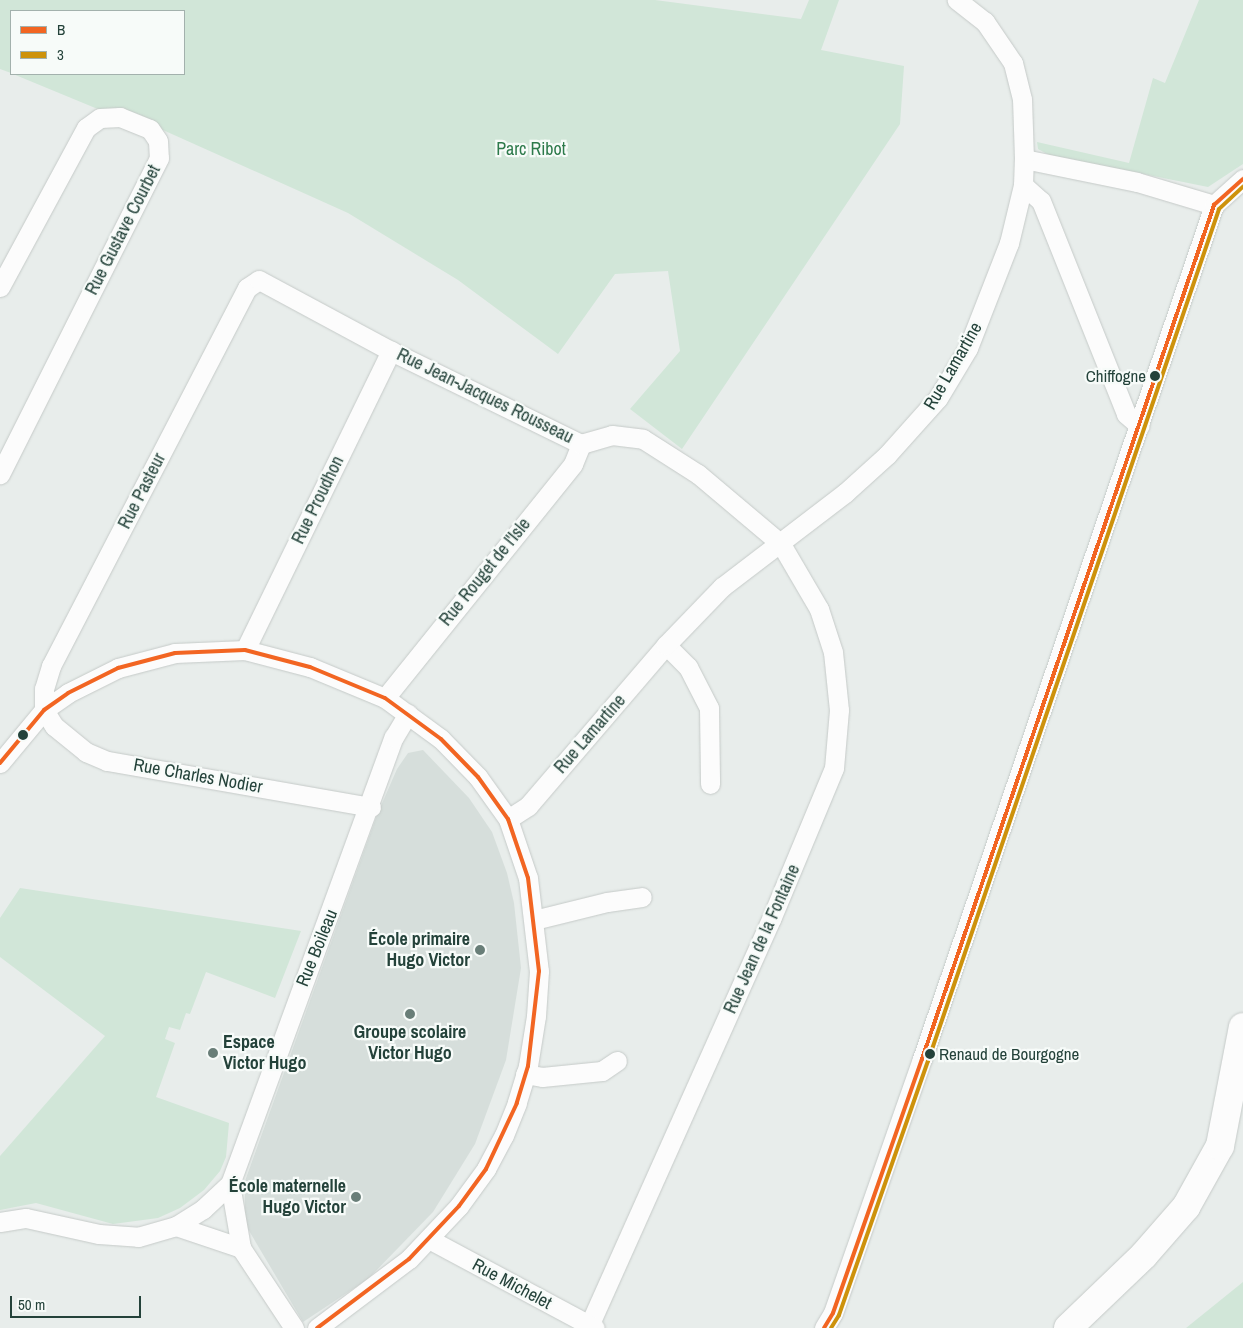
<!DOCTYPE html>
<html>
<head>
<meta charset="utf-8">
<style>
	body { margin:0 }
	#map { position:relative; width:1243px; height:1328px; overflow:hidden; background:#e8edeb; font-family:"Archivo Narrow",sans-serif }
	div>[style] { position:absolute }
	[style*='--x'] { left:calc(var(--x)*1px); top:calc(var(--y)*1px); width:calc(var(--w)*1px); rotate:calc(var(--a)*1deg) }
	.built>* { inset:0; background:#d6dedb }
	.green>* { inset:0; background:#d1e6d8 }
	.roads { filter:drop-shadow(0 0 1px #c5cac8) drop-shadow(0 0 1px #c5cac8) }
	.street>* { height:19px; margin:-9.5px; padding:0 9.5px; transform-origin:9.5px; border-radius:9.5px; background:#fcfcfc }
	.secondary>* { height:28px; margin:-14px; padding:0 14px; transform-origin:14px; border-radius:14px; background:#fcfcfc }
	.bus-1>* { height:4px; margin:-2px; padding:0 2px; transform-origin:2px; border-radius:2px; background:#f26522 }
	.bus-2>* { height:4px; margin:-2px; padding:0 2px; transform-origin:2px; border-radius:2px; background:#cd920c }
	.dots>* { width:14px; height:14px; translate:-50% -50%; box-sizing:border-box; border:2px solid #f7fbf9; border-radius:50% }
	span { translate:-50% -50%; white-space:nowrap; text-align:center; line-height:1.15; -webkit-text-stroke:4.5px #f7fbf9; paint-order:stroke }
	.bus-label { font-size:17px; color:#24423a }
	.right { translate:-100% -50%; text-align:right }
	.left { translate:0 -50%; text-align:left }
	.park-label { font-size:18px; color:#2d7a4b }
	.street-label { font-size:18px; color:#24423a }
	.poi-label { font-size:18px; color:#24423a; font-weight:700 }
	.legend { position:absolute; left:10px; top:10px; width:175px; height:65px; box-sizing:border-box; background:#f7fbf9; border:1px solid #a3b1ad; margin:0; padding:6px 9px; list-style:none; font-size:15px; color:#24423a }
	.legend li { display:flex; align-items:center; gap:10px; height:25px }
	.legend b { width:25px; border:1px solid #a3b1ad }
	.scale { position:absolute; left:10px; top:1296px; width:131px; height:22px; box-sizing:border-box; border:2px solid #24423a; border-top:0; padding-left:6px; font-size:15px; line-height:18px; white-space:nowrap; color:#24423a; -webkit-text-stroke:4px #f7fbf9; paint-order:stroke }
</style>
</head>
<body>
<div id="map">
	<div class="built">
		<i style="clip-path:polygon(423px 750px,469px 798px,492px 832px,507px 873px,514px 903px,521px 968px,506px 1060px,475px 1144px,433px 1212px,368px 1279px,303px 1322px,245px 1224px,245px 1181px,377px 815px,397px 769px,408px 753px)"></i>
	</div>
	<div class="green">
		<i style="clip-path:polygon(0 0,655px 0,801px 19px,809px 0,839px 0,821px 50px,904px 66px,900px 124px,682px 449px,630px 409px,680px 351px,668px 271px,615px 274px,558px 354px,458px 280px,348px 213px,125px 113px,105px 112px,13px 74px,184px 74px,184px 11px,11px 11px,11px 73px,0 69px)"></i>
		<i style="clip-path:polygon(1199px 0,1243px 0,1243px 164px,1208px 187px,1049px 155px,1038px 149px,1037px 142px,1129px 163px,1153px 78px,1165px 83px)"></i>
		<i style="clip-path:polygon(20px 888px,301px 931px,275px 998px,206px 972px,190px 1014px,186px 1013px,180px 1030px,169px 1027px,165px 1039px,175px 1043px,156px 1097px,229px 1123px,226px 1157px,220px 1171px,204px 1190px,180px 1208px,158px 1218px,113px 1224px,36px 1203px,0 1210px,0 1156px,105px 1036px,0 957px,0 918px)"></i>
		<i style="clip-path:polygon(1243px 1282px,1243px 1328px,1186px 1328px)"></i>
	</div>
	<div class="roads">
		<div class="street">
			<i style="--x:1024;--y:159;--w:115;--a:11.5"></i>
			<i style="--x:1137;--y:182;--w:80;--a:16.6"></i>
			<i style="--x:1023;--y:185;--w:24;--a:42"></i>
			<i style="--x:1041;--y:201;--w:229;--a:68.2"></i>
			<i style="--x:1126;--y:414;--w:18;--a:41"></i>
			<i style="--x:0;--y:287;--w:181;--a:-61.6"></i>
			<i style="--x:86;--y:128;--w:17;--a:-36"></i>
			<i style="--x:100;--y:118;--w:20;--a:-3"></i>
			<i style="--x:120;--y:117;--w:32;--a:22"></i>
			<i style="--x:150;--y:129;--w:14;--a:56"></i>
			<i style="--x:158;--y:141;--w:17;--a:87"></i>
			<i style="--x:159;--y:158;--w:354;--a:116.7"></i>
			<i style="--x:666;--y:645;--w:31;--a:45"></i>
			<i style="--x:688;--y:667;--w:46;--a:62.9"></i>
			<i style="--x:709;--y:708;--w:76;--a:89.2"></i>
			<i style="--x:245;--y:650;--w:333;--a:-64"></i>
			<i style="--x:385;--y:698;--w:300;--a:-51.2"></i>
			<i style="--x:573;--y:464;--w:22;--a:-68"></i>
			<i style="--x:0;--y:763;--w:69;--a:-50.3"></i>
			<i style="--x:44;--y:710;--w:29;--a:-35"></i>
			<i style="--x:68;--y:693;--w:56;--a:-26.6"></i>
			<i style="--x:118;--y:668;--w:59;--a:-14.7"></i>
			<i style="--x:175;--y:653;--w:70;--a:-2.5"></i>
			<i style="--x:245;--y:650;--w:67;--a:14.7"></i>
			<i style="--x:310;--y:667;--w:81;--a:22.5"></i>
			<i style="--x:385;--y:698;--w:69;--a:36.2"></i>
			<i style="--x:441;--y:739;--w:53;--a:45.8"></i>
			<i style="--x:478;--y:777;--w:52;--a:54.5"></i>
			<i style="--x:508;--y:819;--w:62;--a:71.3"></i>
			<i style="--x:528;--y:878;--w:94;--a:83.3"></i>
			<i style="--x:539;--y:971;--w:45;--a:93.8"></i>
			<i style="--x:536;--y:1016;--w:51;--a:99.1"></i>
			<i style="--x:528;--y:1066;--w:39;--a:107"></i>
			<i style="--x:517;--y:1103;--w:35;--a:112"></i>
			<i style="--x:504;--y:1135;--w:38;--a:118"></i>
			<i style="--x:486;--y:1169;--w:46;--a:126.1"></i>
			<i style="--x:459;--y:1206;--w:73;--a:133.3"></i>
			<i style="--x:409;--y:1259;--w:115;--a:143.1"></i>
			<i style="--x:371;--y:807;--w:268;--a:-170.1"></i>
			<i style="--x:107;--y:761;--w:23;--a:-157"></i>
			<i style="--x:86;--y:752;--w:41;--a:-140.9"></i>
			<i style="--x:54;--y:726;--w:19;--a:-122"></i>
			<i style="--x:44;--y:710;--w:21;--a:-90"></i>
			<i style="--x:44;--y:689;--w:24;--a:-73"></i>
			<i style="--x:51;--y:666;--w:426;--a:-62.6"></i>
			<i style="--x:247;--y:288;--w:14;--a:-34"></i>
			<i style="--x:259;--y:280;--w:150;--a:28.3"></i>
			<i style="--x:391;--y:351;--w:212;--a:26.1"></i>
			<i style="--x:581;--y:444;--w:32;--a:-16"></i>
			<i style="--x:612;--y:435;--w:31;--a:7"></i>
			<i style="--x:643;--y:439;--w:65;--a:32.5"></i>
			<i style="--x:698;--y:474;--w:109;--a:40.1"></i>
			<i style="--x:781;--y:544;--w:75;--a:59.7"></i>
			<i style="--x:819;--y:609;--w:45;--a:72"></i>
			<i style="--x:833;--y:652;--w:58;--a:84.1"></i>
			<i style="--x:839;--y:710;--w:58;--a:94.9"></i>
			<i style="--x:834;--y:768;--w:164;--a:112.6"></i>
			<i style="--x:771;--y:919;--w:448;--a:114.1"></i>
			<i style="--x:508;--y:819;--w:24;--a:-33"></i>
			<i style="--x:528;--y:806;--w:212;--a:-49.4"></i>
			<i style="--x:666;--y:645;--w:81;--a:-46"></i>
			<i style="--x:722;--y:587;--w:155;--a:-37.4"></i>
			<i style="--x:845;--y:493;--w:57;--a:-42.1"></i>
			<i style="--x:887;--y:455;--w:76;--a:-48.2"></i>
			<i style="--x:938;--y:398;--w:58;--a:-59"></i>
			<i style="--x:968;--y:348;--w:113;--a:-68.7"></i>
			<i style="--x:1009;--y:243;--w:60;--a:-76.4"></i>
			<i style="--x:1023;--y:185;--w:26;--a:-88"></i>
			<i style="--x:1024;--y:159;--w:60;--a:-91.9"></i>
			<i style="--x:1022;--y:99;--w:37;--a:-104"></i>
			<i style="--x:1013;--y:63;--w:50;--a:-124.3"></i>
			<i style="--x:985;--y:22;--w:36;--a:-142"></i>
			<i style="--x:534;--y:920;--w:75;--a:-13.9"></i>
			<i style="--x:607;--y:902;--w:35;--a:-8"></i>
			<i style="--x:525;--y:1074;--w:17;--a:10"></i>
			<i style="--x:542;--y:1077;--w:60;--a:-5.7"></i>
			<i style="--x:602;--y:1071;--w:18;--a:-34"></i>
			<i style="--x:230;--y:1184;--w:65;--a:80.2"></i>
			<i style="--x:241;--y:1248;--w:96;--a:56.5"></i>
			<i style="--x:0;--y:1222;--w:26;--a:-9"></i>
			<i style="--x:26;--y:1218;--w:75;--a:12.4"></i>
			<i style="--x:99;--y:1234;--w:39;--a:4"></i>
			<i style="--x:138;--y:1237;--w:40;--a:-16"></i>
			<i style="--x:176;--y:1226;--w:32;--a:-32"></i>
			<i style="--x:203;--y:1209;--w:37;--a:-43"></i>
			<i style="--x:230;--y:1184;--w:476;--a:-69.9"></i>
			<i style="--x:394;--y:737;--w:27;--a:-59"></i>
			<i style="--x:176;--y:1226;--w:69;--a:18.7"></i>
			<i style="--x:429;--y:1239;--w:188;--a:28.2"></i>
			<i style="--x:824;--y:1328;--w:17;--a:-59"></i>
			<i style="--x:833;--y:1313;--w:269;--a:-70.7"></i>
			<i style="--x:922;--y:1059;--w:903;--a:-71.12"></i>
			<i style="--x:1214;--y:205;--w:39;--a:-42"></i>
		</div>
		<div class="secondary">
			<i style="--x:1068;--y:1328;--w:105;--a:-43.8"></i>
			<i style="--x:1144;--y:1255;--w:64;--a:-48.8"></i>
			<i style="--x:1186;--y:1207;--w:70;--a:-60.9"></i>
			<i style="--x:1220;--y:1146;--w:121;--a:-79.1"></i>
		</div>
	</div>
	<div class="bus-1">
		<i style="--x:0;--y:763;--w:69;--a:-50.3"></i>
		<i style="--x:44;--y:710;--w:29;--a:-35"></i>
		<i style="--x:68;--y:693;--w:56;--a:-26.6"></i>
		<i style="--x:118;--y:668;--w:59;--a:-14.7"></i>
		<i style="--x:175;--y:653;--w:70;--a:-2.5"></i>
		<i style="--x:245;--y:650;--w:67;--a:14.7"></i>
		<i style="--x:310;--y:667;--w:81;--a:22.5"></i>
		<i style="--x:385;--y:698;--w:69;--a:36.2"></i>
		<i style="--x:441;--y:739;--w:53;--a:45.8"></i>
		<i style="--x:478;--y:777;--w:52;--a:54.5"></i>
		<i style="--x:508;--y:819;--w:62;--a:71.3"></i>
		<i style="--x:528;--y:878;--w:94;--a:83.3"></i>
		<i style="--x:539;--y:971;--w:96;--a:96.6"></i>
		<i style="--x:528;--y:1066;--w:39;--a:107"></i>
		<i style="--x:517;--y:1103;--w:73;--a:115.2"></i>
		<i style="--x:486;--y:1169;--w:46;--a:126.1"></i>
		<i style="--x:459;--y:1206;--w:73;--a:133.3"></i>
		<i style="--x:409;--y:1259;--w:115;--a:143.1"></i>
		<i style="--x:824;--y:1328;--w:17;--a:-59"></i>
		<i style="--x:833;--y:1313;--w:269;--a:-70.7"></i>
		<i style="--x:922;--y:1059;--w:903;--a:-71.12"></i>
		<i style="--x:1214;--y:205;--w:39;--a:-42"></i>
	</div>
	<div class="bus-2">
		<i style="--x:831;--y:1328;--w:15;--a:-58"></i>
		<i style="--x:839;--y:1315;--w:269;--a:-70.7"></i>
		<i style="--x:928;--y:1061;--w:900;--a:-71.14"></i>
		<i style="--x:1219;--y:209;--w:33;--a:-43"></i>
	</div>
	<div class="dots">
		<i style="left:1155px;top:376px;background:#24423a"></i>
		<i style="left:23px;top:735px;background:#24423a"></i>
		<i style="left:480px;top:950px;background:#697e78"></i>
		<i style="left:410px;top:1014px;background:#697e78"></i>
		<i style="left:213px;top:1053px;background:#697e78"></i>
		<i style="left:930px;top:1054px;background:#24423a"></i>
		<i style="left:356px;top:1197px;background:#697e78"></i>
	</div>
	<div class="bus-label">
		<span class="right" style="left:1146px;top:376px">Chiffogne</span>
		<span class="left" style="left:939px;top:1054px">Renaud de Bourgogne</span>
	</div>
	<div class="park-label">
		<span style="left:531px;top:149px">Parc Ribot</span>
	</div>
	<div class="street-label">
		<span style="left:123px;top:230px;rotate:-63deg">Rue Gustave Courbet</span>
		<span style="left:953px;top:366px;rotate:-60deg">Rue Lamartine</span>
		<span style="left:485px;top:396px;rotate:26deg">Rue Jean-Jacques Rousseau</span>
		<span style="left:142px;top:491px;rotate:-63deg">Rue Pasteur</span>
		<span style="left:318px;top:500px;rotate:-64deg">Rue Proudhon</span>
		<span style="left:485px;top:572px;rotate:-51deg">Rue Rouget de l'Isle</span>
		<span style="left:590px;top:734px;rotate:-49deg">Rue Lamartine</span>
		<span style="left:198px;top:776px;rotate:10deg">Rue Charles Nodier</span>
		<span style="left:762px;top:939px;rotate:-66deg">Rue Jean de la Fontaine</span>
		<span style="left:317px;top:948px;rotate:-68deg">Rue Boileau</span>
		<span style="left:512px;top:1284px;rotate:28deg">Rue Michelet</span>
	</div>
	<div class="poi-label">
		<span class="right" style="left:470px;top:950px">École primaire<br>Hugo Victor</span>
		<span style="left:410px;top:1043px">Groupe scolaire<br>Victor Hugo</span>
		<span class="left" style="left:223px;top:1053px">Espace<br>Victor Hugo</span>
		<span class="right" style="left:346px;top:1197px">École maternelle<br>Hugo Victor</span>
	</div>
	<ul class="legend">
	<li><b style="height:6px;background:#f26522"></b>B</li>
	<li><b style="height:6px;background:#cd920c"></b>3</li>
	</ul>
	<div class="scale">50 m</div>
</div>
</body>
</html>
